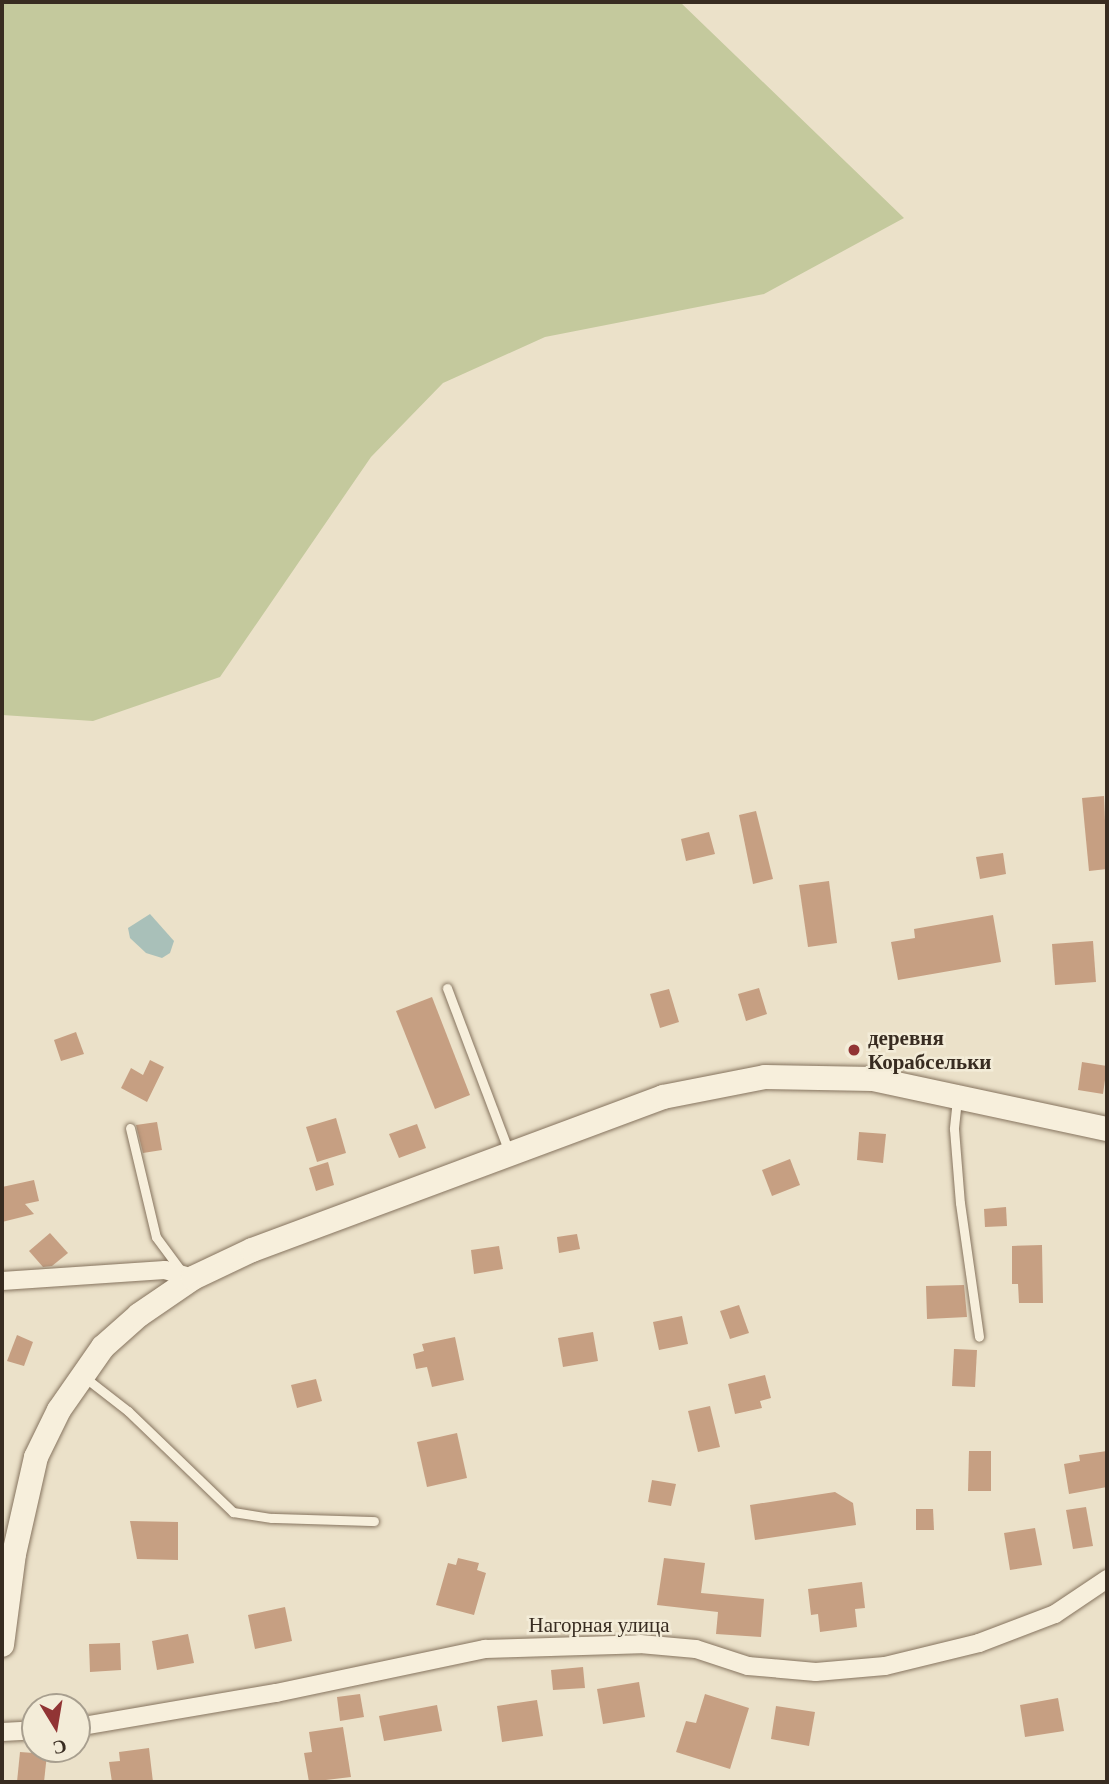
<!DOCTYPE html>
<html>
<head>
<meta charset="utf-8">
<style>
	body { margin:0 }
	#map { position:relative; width:1109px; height:1784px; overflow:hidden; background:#ebe1c9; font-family:Georgia,serif }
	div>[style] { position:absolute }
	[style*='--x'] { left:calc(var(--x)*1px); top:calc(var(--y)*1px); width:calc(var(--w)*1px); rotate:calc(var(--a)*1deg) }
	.green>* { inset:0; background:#c4c99d }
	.water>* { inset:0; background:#a9c0b9 }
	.building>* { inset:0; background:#c69f82 }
	.roads { filter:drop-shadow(0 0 2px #86745f) drop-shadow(0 0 2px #86745f) }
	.service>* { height:9px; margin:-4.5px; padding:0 4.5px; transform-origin:4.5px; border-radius:4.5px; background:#f7efdc }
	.minor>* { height:18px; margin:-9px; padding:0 9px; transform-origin:9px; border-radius:9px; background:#f7efdc }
	.secondary>* { height:24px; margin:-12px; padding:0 12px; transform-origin:12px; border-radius:12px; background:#f7efdc }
	.dots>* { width:19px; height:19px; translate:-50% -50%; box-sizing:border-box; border:4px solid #f3ecd8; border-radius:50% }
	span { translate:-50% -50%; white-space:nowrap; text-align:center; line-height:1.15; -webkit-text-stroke:5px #f3ecd8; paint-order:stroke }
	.poi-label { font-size:21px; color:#382c21; font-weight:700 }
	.left { translate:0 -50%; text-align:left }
	.street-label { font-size:21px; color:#382c21 }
	.frame { position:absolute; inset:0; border:4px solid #382c21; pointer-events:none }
	.north { position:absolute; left:21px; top:1693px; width:70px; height:70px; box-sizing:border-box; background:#f3ecd8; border:2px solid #a89f8f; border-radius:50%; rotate:169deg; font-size:19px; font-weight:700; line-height:28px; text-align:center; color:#382c21 }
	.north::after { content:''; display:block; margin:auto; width:24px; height:32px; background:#913434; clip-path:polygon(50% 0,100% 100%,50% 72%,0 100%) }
</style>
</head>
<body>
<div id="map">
	<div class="green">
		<i style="clip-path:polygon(2px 2px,680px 2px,904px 218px,764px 294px,545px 337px,443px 383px,371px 457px,220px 677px,93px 721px,2px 715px)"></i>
	</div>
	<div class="water">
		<i style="clip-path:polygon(150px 914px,174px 941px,170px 953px,162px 958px,146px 953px,130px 938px,128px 928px)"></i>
	</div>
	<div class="building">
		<i style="clip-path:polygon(1104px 796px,1107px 869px,1089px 871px,1082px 798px)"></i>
		<i style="clip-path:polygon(756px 811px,773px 879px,753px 884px,739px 815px)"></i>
		<i style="clip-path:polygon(709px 832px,715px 854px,686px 861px,681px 839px)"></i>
		<i style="clip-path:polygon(1003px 853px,1006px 874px,980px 879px,976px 857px)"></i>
		<i style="clip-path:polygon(829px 881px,837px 943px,808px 947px,799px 885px)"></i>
		<i style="clip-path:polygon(993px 915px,1001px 962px,898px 980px,891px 942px,915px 938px,914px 929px)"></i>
		<i style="clip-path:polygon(1093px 941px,1096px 982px,1055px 985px,1052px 944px)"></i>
		<i style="clip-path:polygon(759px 988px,767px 1014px,746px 1021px,738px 994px)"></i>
		<i style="clip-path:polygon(669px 989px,679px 1022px,660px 1028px,650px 994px)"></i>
		<i style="clip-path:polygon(432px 997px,470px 1095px,435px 1109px,396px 1011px)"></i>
		<i style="clip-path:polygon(76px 1032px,84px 1054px,61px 1061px,54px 1040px)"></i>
		<i style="clip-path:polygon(150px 1060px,164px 1067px,147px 1102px,121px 1088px,131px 1068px,143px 1075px)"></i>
		<i style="clip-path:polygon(1082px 1062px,1107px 1066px,1103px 1094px,1078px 1090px)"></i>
		<i style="clip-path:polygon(336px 1118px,346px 1153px,317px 1162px,306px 1127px)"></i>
		<i style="clip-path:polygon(157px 1122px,162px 1150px,143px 1153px,136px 1125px)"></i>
		<i style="clip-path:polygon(417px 1124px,426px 1148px,399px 1158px,389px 1134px)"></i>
		<i style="clip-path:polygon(859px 1132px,886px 1134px,883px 1163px,857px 1160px)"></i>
		<i style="clip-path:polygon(790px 1159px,800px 1185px,772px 1196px,762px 1170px)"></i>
		<i style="clip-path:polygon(328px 1162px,334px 1185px,316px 1191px,309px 1168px)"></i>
		<i style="clip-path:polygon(34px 1180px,39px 1201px,25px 1204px,34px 1214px,2px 1222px,2px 1187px)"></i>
		<i style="clip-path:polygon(1006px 1207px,1007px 1226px,985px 1227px,984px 1209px)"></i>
		<i style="clip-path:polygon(50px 1233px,68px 1253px,52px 1266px,43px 1267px,29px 1251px)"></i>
		<i style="clip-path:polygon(577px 1234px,580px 1249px,559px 1253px,557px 1237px)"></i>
		<i style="clip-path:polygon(1042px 1245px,1043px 1303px,1019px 1303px,1018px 1284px,1012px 1284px,1012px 1246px)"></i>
		<i style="clip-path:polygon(499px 1246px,503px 1269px,474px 1274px,471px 1250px)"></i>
		<i style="clip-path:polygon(964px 1285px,967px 1317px,927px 1319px,926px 1286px)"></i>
		<i style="clip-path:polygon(739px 1305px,749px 1333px,730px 1339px,720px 1311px)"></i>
		<i style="clip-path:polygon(682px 1316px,688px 1344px,659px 1350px,653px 1322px)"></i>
		<i style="clip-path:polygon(593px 1332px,598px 1361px,563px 1367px,558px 1338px)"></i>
		<i style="clip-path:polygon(17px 1335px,33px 1342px,24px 1366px,7px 1361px)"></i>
		<i style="clip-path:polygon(455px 1337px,464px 1380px,432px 1387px,427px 1367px,416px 1369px,413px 1354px,424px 1351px,422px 1344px)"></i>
		<i style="clip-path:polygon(954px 1349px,977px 1350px,975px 1387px,952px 1386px)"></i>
		<i style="clip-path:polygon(765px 1375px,771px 1398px,760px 1401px,762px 1408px,735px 1414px,728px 1384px)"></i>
		<i style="clip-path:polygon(316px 1379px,322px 1401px,297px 1408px,291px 1385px)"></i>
		<i style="clip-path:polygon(710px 1406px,720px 1447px,698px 1452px,688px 1411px)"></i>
		<i style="clip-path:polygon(457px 1433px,467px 1478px,427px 1487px,417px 1442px)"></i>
		<i style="clip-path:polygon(969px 1451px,991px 1451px,991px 1491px,968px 1491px)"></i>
		<i style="clip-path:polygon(1107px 1451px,1107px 1487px,1069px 1494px,1064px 1464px,1080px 1461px,1079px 1455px)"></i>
		<i style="clip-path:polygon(652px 1480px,676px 1484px,671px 1506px,648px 1502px)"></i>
		<i style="clip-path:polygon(835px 1492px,853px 1503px,856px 1525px,755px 1540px,750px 1505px)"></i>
		<i style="clip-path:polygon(1086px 1507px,1093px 1546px,1073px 1549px,1066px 1510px)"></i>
		<i style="clip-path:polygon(916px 1509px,933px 1509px,934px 1530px,916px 1530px)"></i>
		<i style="clip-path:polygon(130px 1521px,178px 1522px,178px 1560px,137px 1559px)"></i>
		<i style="clip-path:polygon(1035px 1528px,1042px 1565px,1010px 1570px,1004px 1533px)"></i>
		<i style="clip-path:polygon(458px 1558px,479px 1563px,477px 1570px,486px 1573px,474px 1615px,436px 1605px,448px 1563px,456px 1565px)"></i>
		<i style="clip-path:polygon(664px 1558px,705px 1563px,701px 1593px,764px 1599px,761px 1637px,716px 1634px,718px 1612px,657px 1605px)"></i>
		<i style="clip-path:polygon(862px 1582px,865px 1608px,855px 1609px,857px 1627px,820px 1632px,818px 1614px,811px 1615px,808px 1589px)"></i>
		<i style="clip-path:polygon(285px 1607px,292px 1641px,255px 1649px,248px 1615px)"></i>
		<i style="clip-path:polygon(188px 1634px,194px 1663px,157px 1670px,152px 1641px)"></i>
		<i style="clip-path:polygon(120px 1643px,121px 1670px,90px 1672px,89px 1644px)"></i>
		<i style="clip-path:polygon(583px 1667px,585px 1688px,553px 1690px,551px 1670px)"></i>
		<i style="clip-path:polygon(639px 1682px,645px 1717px,603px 1724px,597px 1689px)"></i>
		<i style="clip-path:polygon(360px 1694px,364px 1717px,340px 1721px,337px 1697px)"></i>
		<i style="clip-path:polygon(705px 1694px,749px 1708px,730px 1769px,676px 1752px,686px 1721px,696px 1723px)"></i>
		<i style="clip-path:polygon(1058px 1698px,1064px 1731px,1025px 1737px,1020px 1705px)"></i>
		<i style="clip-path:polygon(537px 1700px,543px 1736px,502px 1742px,497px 1706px)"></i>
		<i style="clip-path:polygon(437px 1705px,442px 1731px,384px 1741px,379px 1716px)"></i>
		<i style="clip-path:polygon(776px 1706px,815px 1712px,809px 1746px,771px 1739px)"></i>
		<i style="clip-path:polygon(343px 1727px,351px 1777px,309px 1782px,304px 1753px,312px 1752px,309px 1732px)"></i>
		<i style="clip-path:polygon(149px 1748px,153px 1782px,112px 1782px,109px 1762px,120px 1761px,119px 1752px)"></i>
		<i style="clip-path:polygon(20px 1752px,47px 1754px,44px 1782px,17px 1782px)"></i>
	</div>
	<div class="roads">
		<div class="service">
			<i style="--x:447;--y:988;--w:175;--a:69.3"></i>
			<i style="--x:957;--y:1099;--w:30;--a:96"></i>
			<i style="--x:954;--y:1129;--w:74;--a:85.4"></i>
			<i style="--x:960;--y:1203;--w:135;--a:81.9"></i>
			<i style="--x:130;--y:1128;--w:112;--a:76.6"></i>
			<i style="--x:156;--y:1237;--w:44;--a:53.4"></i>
			<i style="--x:83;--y:1376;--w:57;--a:37.9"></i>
			<i style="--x:128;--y:1411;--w:146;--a:43.9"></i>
			<i style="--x:233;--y:1512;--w:39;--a:9"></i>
			<i style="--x:272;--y:1518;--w:102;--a:1.7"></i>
		</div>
		<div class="minor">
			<i style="--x:2;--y:1281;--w:163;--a:-3.9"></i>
			<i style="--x:165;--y:1270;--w:29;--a:16"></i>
			<i style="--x:77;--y:1727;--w:202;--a:-9.7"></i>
			<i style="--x:276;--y:1693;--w:214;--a:-11.9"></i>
			<i style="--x:485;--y:1649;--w:155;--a:-1.8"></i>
			<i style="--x:640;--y:1644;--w:56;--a:5.1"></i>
			<i style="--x:696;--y:1649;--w:55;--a:18.1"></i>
			<i style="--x:748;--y:1666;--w:68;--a:5"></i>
			<i style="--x:816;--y:1672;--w:69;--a:-5"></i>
			<i style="--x:885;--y:1666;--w:97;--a:-13.7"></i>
			<i style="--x:979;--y:1643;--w:81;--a:-20.9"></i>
			<i style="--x:1055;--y:1614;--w:63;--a:-33.9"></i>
			<i style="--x:2;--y:1732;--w:33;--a:-3"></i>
		</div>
		<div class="secondary">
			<i style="--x:2;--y:1645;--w:92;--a:-82.5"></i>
			<i style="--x:14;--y:1554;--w:99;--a:-77.2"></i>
			<i style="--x:36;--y:1457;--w:52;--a:-63.9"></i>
			<i style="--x:59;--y:1410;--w:77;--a:-55.1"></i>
			<i style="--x:103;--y:1347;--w:48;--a:-41.6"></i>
			<i style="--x:139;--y:1315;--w:65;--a:-34.4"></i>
			<i style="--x:193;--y:1278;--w:65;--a:-25.4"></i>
			<i style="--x:252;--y:1250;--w:439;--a:-20.4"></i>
			<i style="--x:663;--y:1097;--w:104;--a:-11.1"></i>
			<i style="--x:765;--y:1077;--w:108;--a:1.1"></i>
			<i style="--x:873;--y:1079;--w:239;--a:12.1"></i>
		</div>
	</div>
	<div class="dots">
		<i style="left:854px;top:1050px;background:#913434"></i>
	</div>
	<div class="poi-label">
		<span class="left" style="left:868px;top:1050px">деревня<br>Корабсельки</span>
	</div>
	<div class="street-label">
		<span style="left:599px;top:1625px">Нагорная улица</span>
	</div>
	<div class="frame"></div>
	<div class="north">С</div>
</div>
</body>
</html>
